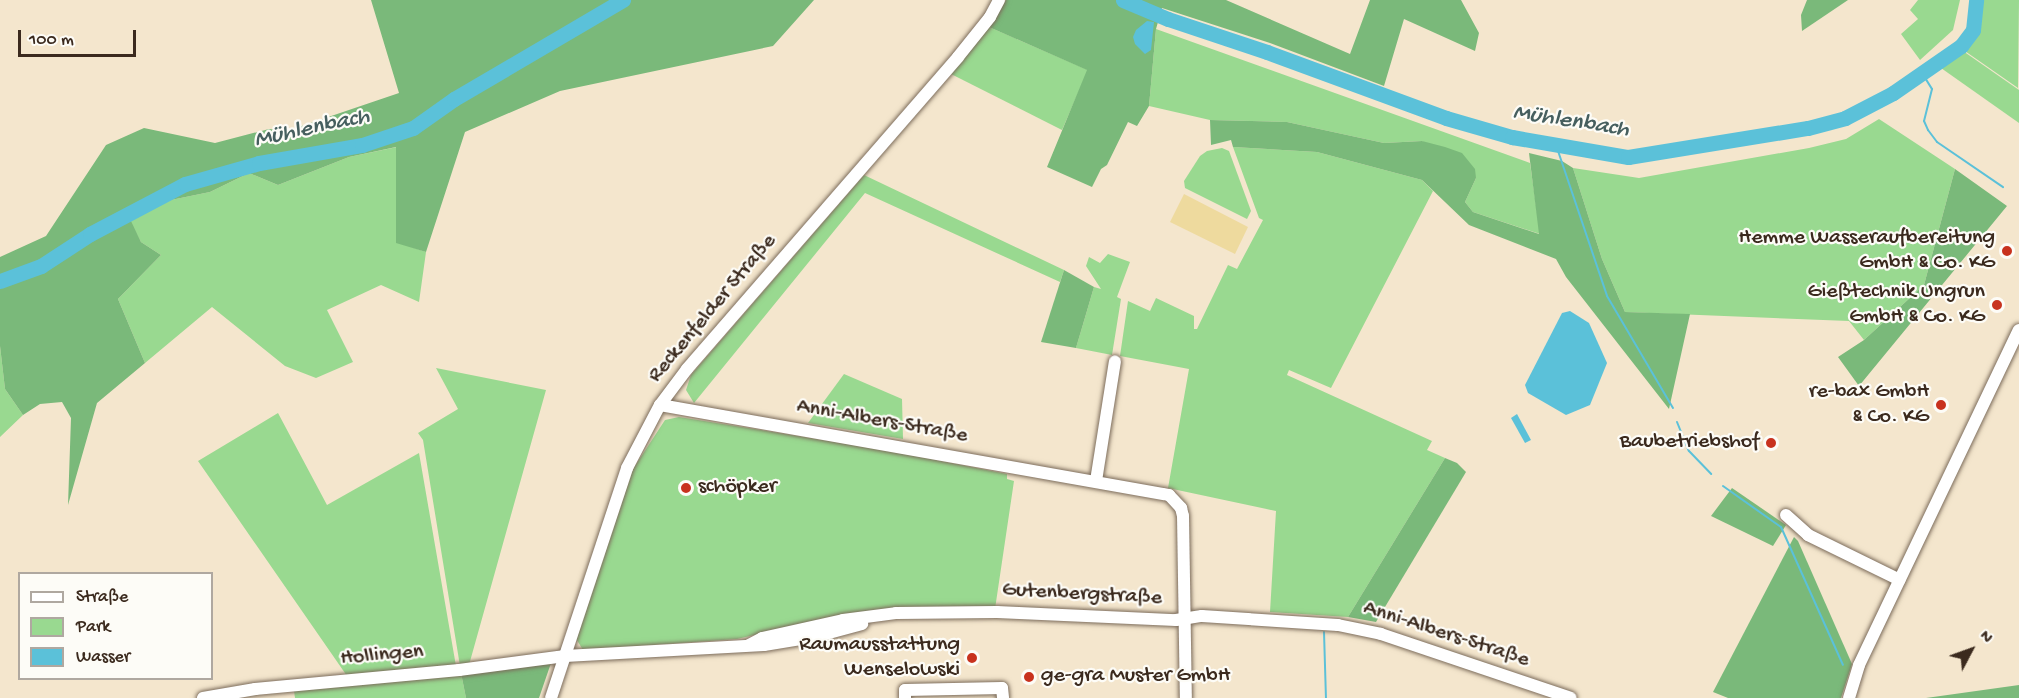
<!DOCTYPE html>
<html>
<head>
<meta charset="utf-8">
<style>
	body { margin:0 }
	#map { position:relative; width:2019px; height:698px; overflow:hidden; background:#f4e6cd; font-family:"Gochi Hand",sans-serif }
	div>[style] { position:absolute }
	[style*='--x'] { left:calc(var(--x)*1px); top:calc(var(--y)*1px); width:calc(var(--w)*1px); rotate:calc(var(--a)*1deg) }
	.green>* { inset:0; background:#99d990 }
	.forest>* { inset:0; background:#7ab97a }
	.sand>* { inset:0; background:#eeda9e }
	.water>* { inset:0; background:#5bc1d9 }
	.stream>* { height:2px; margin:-1px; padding:0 1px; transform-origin:1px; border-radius:1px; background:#5bc1d9 }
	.river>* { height:15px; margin:-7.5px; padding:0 7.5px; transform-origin:7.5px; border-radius:7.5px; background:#5bc1d9 }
	.roads { filter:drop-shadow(0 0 2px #7c6c5b) drop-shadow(0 0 2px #7c6c5b) }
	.minor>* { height:12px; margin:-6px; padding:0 6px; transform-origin:6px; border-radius:6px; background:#fff }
	.dots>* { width:16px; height:16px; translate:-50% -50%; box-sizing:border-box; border:3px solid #fdfcf7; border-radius:50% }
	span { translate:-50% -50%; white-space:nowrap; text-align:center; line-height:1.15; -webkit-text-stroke:4.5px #fdfcf7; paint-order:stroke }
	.poi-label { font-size:22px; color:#3b2a1e }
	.right { translate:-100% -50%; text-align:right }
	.left { translate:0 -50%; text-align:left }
	.street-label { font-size:22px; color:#3b2a1e }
	.water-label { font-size:24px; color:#465f5f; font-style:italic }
	.legend { position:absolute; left:18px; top:572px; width:195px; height:108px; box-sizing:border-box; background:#fdfcf7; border:2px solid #afa8a0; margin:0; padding:8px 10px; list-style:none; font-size:18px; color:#3b2a1e }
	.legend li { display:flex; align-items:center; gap:12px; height:30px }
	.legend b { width:30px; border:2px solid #afa8a0 }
	.north { position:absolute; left:1941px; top:620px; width:60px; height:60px; -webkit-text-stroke:4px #fdfcf7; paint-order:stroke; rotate:49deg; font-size:16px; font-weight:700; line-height:24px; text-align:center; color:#3b2a1e }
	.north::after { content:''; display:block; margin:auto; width:21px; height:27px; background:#3b2a1e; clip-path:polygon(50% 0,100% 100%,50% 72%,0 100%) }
	.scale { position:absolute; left:18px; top:30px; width:118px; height:27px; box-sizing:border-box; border:3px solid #3b2a1e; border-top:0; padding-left:8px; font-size:18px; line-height:21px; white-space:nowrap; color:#3b2a1e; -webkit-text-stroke:4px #fdfcf7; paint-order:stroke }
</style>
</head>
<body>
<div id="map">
	<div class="green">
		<i style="clip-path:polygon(1918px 0,1960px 0,1953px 30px,1920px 60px,1901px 34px,1918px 19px,1910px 10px)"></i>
		<i style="clip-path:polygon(1980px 0,2019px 0,2018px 88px,1962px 49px,1977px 28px)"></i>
		<i style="clip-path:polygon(989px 27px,1088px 70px,1062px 130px,951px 74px)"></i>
		<i style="clip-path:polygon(1156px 29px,1530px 163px,1540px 234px,1473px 212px,1465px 202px,1476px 178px,1422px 141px,1384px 143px,1287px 122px,1210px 120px,1149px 106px)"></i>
		<i style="clip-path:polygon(1963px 51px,2019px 90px,2019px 123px,1941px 68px)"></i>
		<i style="clip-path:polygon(1879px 119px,1955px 169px,1924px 285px,1864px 340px,1849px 321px,1625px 312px,1602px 259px,1573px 168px,1639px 178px,1809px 148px,1846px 139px)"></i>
		<i style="clip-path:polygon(397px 147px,397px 242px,426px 252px,419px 302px,381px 285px,327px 310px,353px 362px,316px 378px,285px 366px,212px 307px,145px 363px,118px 299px,161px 255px,141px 242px,129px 219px,166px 201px,210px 192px,249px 173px,278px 185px,349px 157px)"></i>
		<i style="clip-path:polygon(1233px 147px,1317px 152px,1422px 180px,1433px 191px,1331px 388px,1289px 370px,1287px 375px,1432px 441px,1427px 450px,1445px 458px,1348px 617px,1270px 612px,1276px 511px,1168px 488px,1189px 369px,1120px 356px,1128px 301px,1150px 311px,1156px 298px,1194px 316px,1194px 329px,1197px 329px,1228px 265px,1237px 269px,1263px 220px,1259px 218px)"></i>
		<i style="clip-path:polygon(1222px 148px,1229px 151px,1251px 211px,1247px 219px,1185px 188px,1184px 181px,1200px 156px,1207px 151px)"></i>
		<i style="clip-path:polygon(864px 175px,1064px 270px,1060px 282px,865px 193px,694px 403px,686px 390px,691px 375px)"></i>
		<i style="clip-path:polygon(1108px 254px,1130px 262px,1117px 297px,1121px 299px,1112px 355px,1076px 348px,1094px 287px,1101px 289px,1086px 266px,1089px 257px,1100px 263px)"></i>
		<i style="clip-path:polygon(0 346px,5px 389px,23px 415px,0 437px)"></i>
		<i style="clip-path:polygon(436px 368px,546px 390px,469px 665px,460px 666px,423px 440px,418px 433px,458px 409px)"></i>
		<i style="clip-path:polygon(844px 374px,902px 399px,903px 439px,808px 423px)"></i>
		<i style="clip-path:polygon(278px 413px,327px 505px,419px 453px,456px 666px,347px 676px,198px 461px)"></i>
		<i style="clip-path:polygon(679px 417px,885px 450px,1007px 474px,1007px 479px,1014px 481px,995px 609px,832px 617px,737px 639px,583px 650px,575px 637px,633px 469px,665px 420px)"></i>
		<i style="clip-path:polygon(461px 673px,466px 698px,295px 698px,294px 691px)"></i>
	</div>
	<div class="forest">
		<i style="clip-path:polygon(371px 0,814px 0,773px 46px,560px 91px,465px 132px,426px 252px,396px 243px,396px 147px,349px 157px,278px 185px,249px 173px,210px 192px,166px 201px,130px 219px,141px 242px,161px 255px,118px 299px,145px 363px,97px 403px,68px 505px,71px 418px,62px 402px,40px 404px,23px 415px,5px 389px,0 346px,0 257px,46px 236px,106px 145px,144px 128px,215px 143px,269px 129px,287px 131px,399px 93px)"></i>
		<i style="clip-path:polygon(1006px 0,1226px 0,1350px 54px,1370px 0,1461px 0,1479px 33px,1475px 51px,1404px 19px,1384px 86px,1270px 43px,1162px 8px,1156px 29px,1149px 106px,1137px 126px,1128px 122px,1107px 165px,1101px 169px,1092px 187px,1047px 167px,1087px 70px,989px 27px)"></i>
		<i style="clip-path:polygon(1807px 0,1848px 0,1802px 31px,1801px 15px)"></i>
		<i style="clip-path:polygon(1210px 120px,1287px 122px,1384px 143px,1422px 141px,1445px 147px,1462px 153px,1475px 169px,1476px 178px,1465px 202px,1473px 212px,1539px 234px,1529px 153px,1562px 161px,1573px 168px,1602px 259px,1625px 312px,1690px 314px,1669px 409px,1566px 277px,1556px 259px,1469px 225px,1422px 180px,1317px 152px,1233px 147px,1231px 140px,1211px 145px)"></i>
		<i style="clip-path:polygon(1955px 169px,2007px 206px,1859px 386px,1838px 357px,1864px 340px,1924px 285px)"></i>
		<i style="clip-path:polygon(1064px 270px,1094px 287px,1076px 348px,1041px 342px)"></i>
		<i style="clip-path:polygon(1445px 458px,1457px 463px,1466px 472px,1376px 622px,1348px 617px)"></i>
		<i style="clip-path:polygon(1732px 488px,1786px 525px,1773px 546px,1711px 516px)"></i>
		<i style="clip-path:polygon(1794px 537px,1798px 541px,1852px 664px,1841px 698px,1728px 698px,1713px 692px)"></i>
		<i style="clip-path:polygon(551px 663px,539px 698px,466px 698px,461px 673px)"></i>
		<i style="clip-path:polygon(2019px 685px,2019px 698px,1926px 698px)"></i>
	</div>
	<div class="sand">
		<i style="clip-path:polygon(1184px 194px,1248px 227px,1235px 254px,1170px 222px)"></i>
	</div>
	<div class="water">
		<i style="clip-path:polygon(1147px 21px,1154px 22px,1151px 50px,1145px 54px,1135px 44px,1133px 37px,1136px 30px)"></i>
		<i style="clip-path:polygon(1570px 311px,1589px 323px,1607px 363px,1590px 405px,1566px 415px,1528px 393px,1525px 385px,1562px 313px)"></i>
		<i style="clip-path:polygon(1517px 414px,1531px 440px,1525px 443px,1511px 418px)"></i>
	</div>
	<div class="stream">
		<i style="--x:1922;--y:73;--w:19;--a:58"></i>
		<i style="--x:1932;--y:89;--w:33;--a:104"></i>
		<i style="--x:1924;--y:121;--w:10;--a:66"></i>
		<i style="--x:1928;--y:130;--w:15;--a:53"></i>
		<i style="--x:1937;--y:142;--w:80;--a:34.3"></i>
		<i style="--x:1556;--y:145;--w:159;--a:71.3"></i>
		<i style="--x:1607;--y:296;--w:130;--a:59.5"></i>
		<i style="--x:1677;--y:422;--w:31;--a:68"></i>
		<i style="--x:1689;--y:451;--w:32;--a:46"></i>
		<i style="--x:1723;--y:486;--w:71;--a:35.3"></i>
		<i style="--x:1781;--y:527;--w:151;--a:65.8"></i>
		<i style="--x:1324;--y:632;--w:66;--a:88.3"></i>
	</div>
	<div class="river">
		<i style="--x:1123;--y:0;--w:49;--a:22.9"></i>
		<i style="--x:1168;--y:19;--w:104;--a:18.4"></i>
		<i style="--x:1267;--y:52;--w:191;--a:20.2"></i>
		<i style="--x:1446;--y:118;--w:69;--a:16.1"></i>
		<i style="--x:1512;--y:137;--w:118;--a:9.8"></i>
		<i style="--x:1628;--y:157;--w:182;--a:-9.2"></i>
		<i style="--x:1808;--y:128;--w:38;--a:-15"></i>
		<i style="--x:1845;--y:118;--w:54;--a:-27.5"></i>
		<i style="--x:1893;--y:93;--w:83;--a:-34.7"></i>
		<i style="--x:1961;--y:46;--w:20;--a:-53"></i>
		<i style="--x:1973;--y:30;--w:30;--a:-84"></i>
		<i style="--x:0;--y:281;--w:44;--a:-20.1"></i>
		<i style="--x:41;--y:266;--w:59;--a:-33.1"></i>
		<i style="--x:90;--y:234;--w:107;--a:-27.8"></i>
		<i style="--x:185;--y:184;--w:77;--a:-15.8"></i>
		<i style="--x:259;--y:163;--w:105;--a:-9.9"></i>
		<i style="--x:362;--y:145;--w:54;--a:-18.4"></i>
		<i style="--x:413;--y:128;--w:50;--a:-35.3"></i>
		<i style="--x:454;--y:99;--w:196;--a:-30.4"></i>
	</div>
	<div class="roads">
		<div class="minor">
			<i style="--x:660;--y:405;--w:517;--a:10.03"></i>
			<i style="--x:1169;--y:495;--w:18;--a:47"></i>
			<i style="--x:1181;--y:508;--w:8;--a:76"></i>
			<i style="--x:1183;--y:516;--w:182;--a:89.1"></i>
			<i style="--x:1096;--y:481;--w:121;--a:-81"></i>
			<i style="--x:1786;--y:515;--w:30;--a:42"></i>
			<i style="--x:1808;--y:535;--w:102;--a:26.1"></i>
			<i style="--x:749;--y:645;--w:15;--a:-28"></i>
			<i style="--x:762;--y:638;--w:83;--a:-12.5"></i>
			<i style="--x:843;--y:620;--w:53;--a:-7.5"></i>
			<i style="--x:896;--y:613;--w:101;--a:-0.6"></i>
			<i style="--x:997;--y:612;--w:179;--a:2.6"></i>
			<i style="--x:1176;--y:620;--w:26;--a:-9"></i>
			<i style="--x:1202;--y:616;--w:136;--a:3.8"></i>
			<i style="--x:1338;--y:625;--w:44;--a:11.8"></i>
			<i style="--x:1381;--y:634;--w:200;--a:18.6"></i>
			<i style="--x:203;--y:698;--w:53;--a:-9.8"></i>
			<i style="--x:255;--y:689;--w:205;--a:-5.3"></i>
			<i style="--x:459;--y:670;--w:107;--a:-7.5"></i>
			<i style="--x:565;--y:656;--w:199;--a:-3.2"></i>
			<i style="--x:764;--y:645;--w:51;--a:-9.1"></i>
			<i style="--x:814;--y:637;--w:50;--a:-15.2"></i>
			<i style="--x:551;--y:698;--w:242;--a:-71.7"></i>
			<i style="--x:627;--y:468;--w:71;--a:-62.4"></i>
			<i style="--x:660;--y:405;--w:45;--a:-53.1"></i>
			<i style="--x:687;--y:369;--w:413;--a:-49"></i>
			<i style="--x:958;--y:57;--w:51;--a:-51.3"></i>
			<i style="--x:990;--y:17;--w:19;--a:-62"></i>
			<i style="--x:905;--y:698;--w:8;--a:-90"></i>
			<i style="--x:905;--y:690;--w:97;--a:-1.2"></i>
			<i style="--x:1002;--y:688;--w:10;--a:84"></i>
			<i style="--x:1849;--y:698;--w:34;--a:-73"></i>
			<i style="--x:1859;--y:665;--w:371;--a:-64.5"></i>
		</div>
	</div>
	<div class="dots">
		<i style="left:2007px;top:251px;background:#c8321e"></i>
		<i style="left:1997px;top:305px;background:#c8321e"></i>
		<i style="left:1941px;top:405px;background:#c8321e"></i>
		<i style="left:1771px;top:443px;background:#c8321e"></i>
		<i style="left:686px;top:488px;background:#c8321e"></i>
		<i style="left:972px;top:658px;background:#c8321e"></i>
		<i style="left:1029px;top:677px;background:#c8321e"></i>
	</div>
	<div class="poi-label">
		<span class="right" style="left:1995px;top:251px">Hemme Wasseraufbereitung<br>GmbH &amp; Co. KG</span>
		<span class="right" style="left:1985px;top:305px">Gießtechnik Ungrun<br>GmbH &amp; Co. KG</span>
		<span class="right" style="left:1929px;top:405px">re-bax GmbH<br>&amp; Co. KG</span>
		<span class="right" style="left:1759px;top:443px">Baubetriebshof</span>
		<span class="left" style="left:698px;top:488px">schöpker</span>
		<span class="right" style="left:960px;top:658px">Raumausstattung<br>Wenselowski</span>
		<span class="left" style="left:1041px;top:677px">ge-gra Muster GmbH</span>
	</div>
	<div class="street-label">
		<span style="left:713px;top:309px;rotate:-50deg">Reckenfelder Straße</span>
		<span style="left:882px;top:422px;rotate:10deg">Anni-Albers-Straße</span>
		<span style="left:1082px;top:595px;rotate:3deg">Gutenbergstraße</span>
		<span style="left:1446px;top:635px;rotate:18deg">Anni-Albers-Straße</span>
		<span style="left:382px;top:656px;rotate:-5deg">Hollingen</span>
	</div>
	<div class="water-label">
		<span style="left:1571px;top:122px;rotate:9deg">Mühlenbach</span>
		<span style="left:312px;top:129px;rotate:-12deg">Mühlenbach</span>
	</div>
	<ul class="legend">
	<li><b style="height:8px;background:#fff"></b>Straße</li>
	<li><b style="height:16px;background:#99d990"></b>Park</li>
	<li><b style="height:16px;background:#5bc1d9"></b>Wasser</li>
	</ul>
	<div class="north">N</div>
	<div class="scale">100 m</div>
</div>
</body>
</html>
